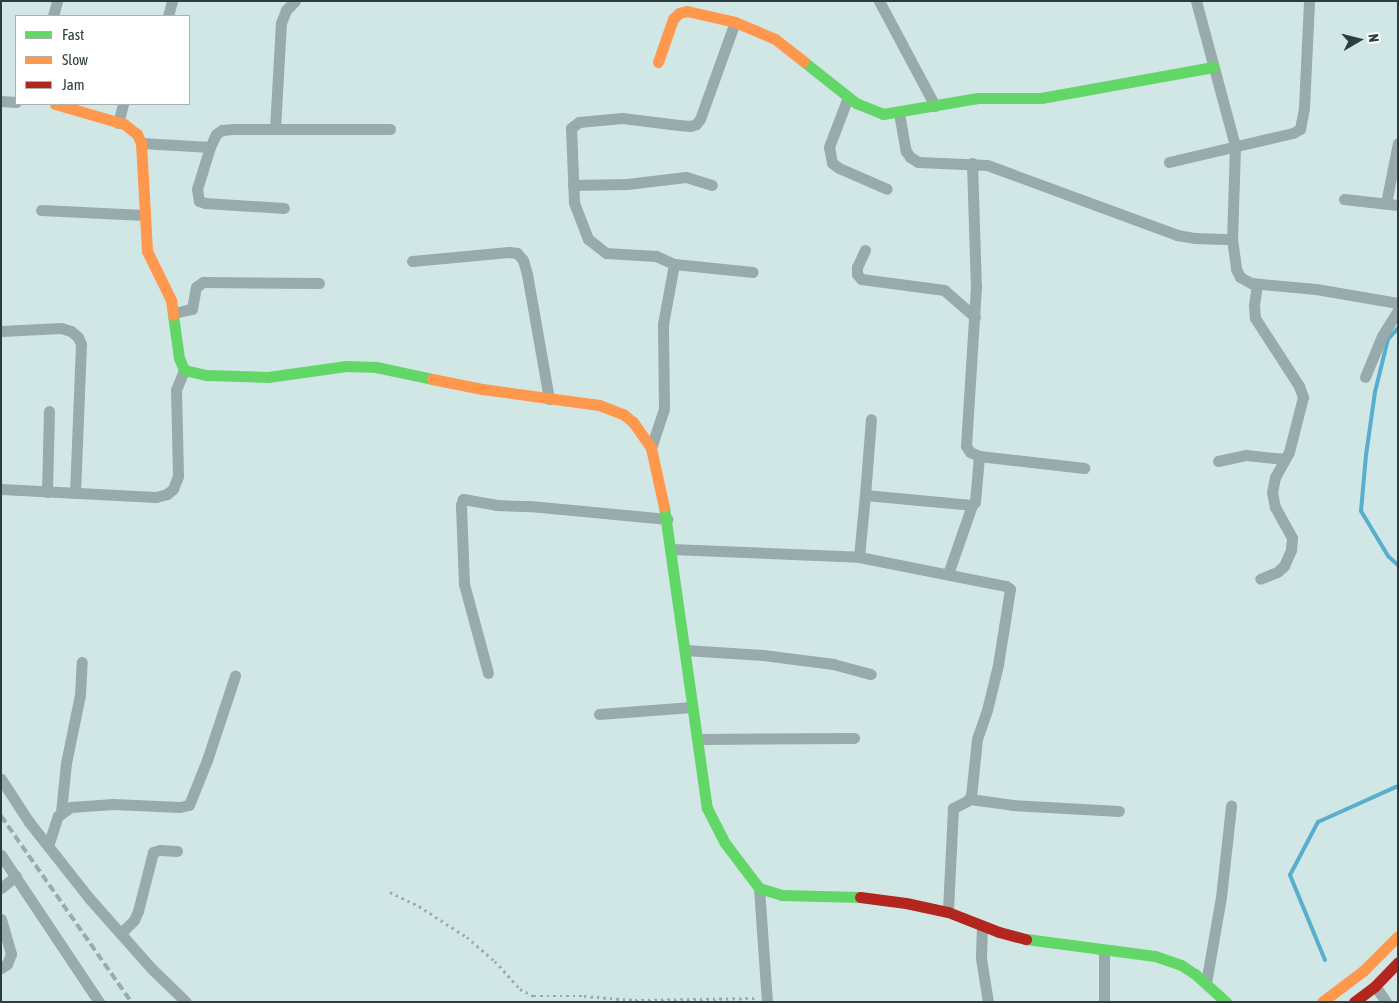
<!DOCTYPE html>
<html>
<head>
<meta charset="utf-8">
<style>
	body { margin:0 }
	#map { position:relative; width:1399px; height:1003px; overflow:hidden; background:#d1e7e6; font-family:"Asap Condensed",sans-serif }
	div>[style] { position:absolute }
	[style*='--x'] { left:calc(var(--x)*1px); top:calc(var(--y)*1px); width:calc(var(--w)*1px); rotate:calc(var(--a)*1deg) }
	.stream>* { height:4px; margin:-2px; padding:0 2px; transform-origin:2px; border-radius:2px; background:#59adce }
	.path>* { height:2.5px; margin-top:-1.25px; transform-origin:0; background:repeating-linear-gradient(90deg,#9babab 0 2.5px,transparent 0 6.5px) }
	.street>* { height:11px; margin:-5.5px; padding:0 5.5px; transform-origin:5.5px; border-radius:5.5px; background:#98aaab }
	.fast>* { height:11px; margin:-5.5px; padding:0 5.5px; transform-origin:5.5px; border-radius:5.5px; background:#63d668 }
	.slow>* { height:11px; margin:-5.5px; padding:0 5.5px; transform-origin:5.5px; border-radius:5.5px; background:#ff974d }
	.jam>* { height:11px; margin:-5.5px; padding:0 5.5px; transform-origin:5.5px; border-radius:5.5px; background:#b3261e }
	.rail>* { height:4px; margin-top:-2px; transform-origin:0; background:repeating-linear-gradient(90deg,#9aabab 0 8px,transparent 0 12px) }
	span { translate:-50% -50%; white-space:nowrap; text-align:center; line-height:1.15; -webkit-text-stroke:4px #fff; paint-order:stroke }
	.frame { position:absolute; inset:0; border:2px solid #2d3c3c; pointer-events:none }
	.legend { position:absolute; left:15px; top:15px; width:175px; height:90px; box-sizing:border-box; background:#fff; border:1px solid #abb1b1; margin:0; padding:6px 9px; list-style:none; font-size:15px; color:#2d3c3c }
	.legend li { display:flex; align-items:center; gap:10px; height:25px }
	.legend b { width:25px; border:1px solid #abb1b1 }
	.north { position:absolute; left:1334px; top:15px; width:50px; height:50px; -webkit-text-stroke:4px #fff; paint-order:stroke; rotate:82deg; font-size:14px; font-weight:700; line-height:20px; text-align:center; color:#2d3c3c }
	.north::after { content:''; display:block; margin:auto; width:18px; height:22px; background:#2d3c3c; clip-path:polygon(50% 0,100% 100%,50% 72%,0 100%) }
</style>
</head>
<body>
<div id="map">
	<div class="stream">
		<i style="--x:1398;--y:328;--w:15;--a:132"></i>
		<i style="--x:1388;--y:339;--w:55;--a:103.8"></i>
		<i style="--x:1375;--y:392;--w:64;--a:98.1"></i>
		<i style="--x:1366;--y:455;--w:56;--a:95.1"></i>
		<i style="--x:1361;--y:511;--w:52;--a:59"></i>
		<i style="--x:1388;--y:556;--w:13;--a:42"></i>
		<i style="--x:1325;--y:960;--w:92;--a:-112.4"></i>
		<i style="--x:1290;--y:875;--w:60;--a:-62.2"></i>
		<i style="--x:1318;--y:822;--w:88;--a:-24.2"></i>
	</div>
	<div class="path">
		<i style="--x:390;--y:892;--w:32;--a:26"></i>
		<i style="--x:419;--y:906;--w:57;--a:32.9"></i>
		<i style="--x:467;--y:937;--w:37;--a:41"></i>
		<i style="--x:495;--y:961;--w:38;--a:48"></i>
		<i style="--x:520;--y:989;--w:16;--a:27"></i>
		<i style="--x:534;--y:996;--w:50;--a:0"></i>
		<i style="--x:584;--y:996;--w:51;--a:4.5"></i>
		<i style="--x:635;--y:1000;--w:122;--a:-0.9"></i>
	</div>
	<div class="street">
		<i style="--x:879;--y:1;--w:119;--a:61.9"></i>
		<i style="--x:1196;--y:1;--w:150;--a:74.9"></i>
		<i style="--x:1235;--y:146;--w:93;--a:91.8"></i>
		<i style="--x:1232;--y:239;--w:30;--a:82"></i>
		<i style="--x:1236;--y:269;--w:9;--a:63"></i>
		<i style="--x:1240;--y:277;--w:13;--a:29"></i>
		<i style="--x:1251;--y:283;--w:65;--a:5.3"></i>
		<i style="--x:1316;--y:289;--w:83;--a:9.7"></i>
		<i style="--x:53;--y:16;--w:16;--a:-75"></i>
		<i style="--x:168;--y:16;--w:16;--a:-75"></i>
		<i style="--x:848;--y:97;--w:53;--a:110.8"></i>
		<i style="--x:829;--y:147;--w:16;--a:79"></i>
		<i style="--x:832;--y:163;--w:9;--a:36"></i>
		<i style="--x:839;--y:168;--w:52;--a:23.6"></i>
		<i style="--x:1;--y:101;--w:15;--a:4"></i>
		<i style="--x:899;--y:113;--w:39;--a:80"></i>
		<i style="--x:906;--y:151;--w:7;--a:56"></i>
		<i style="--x:910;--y:157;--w:9;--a:32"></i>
		<i style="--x:918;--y:162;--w:69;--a:2.5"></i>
		<i style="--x:987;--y:165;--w:202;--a:20.2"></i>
		<i style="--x:1177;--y:235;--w:17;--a:10"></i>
		<i style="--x:1194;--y:238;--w:38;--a:2"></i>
		<i style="--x:118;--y:123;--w:20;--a:-75"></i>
		<i style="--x:275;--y:129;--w:106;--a:-86.8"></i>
		<i style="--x:281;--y:23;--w:14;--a:-69"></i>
		<i style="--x:286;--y:10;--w:13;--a:-45"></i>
		<i style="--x:141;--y:143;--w:69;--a:3.3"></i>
		<i style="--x:210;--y:147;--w:14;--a:-65"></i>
		<i style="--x:216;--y:134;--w:7;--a:-34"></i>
		<i style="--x:222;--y:130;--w:11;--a:-5"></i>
		<i style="--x:233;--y:129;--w:157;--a:0"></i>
		<i style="--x:210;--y:147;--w:44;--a:107.2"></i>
		<i style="--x:197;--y:189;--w:12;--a:81"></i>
		<i style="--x:199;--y:201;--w:6;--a:18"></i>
		<i style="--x:205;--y:203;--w:79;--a:3.6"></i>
		<i style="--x:1169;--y:162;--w:127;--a:-13.2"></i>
		<i style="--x:1293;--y:133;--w:8;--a:-30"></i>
		<i style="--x:1300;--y:129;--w:21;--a:-79"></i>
		<i style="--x:1304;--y:108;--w:107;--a:-87.3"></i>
		<i style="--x:972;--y:163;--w:124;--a:88.2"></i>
		<i style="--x:976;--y:287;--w:159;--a:93.6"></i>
		<i style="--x:966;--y:446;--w:7;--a:56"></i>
		<i style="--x:970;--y:452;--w:10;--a:24"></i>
		<i style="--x:979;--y:456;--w:106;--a:6.5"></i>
		<i style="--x:573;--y:185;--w:54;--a:-1.1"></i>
		<i style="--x:627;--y:184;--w:59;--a:-6.8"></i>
		<i style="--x:686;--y:177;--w:27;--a:17"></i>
		<i style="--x:1344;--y:199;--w:54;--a:6.3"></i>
		<i style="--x:1386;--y:203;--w:61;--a:-78.7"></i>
		<i style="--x:41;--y:210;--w:103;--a:2.8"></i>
		<i style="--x:865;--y:250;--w:19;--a:115"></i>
		<i style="--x:857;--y:267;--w:7;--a:90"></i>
		<i style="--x:857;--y:274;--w:6;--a:51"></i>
		<i style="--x:861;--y:279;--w:84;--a:7.5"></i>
		<i style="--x:944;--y:290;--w:41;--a:41.1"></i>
		<i style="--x:412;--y:261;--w:97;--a:-5.3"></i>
		<i style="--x:509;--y:252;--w:8;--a:7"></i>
		<i style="--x:517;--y:253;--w:9;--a:49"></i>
		<i style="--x:523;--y:260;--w:15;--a:74"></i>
		<i style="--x:527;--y:274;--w:127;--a:80"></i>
		<i style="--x:674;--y:264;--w:20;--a:-156"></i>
		<i style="--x:656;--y:256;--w:50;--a:-176.6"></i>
		<i style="--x:606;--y:253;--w:23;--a:-142"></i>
		<i style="--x:588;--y:239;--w:40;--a:-111"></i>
		<i style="--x:574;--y:202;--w:74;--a:-92.3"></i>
		<i style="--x:571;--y:128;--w:10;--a:-37"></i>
		<i style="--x:579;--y:122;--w:43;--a:-5.3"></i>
		<i style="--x:622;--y:118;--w:57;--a:7"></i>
		<i style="--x:679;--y:125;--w:11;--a:5"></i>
		<i style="--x:690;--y:126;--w:6;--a:-18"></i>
		<i style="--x:696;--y:124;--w:6;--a:-51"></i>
		<i style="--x:700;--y:119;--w:103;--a:-70.2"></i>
		<i style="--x:1257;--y:284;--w:21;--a:98"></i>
		<i style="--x:1254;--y:305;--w:13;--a:86"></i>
		<i style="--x:1255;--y:318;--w:81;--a:57.1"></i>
		<i style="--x:1299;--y:386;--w:12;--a:70"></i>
		<i style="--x:1303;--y:397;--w:57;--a:104.3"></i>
		<i style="--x:1289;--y:452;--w:29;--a:119"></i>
		<i style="--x:1275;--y:477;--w:15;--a:101"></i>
		<i style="--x:1272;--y:492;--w:15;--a:79"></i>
		<i style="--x:1275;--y:507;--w:35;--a:61"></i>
		<i style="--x:1292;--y:538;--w:12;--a:95"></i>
		<i style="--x:1291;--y:550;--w:17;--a:114"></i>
		<i style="--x:1284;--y:566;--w:9;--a:139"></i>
		<i style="--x:1277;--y:572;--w:18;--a:158"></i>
		<i style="--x:174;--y:313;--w:18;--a:-13"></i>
		<i style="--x:192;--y:309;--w:22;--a:-80"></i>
		<i style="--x:196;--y:287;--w:9;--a:-36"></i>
		<i style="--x:203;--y:282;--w:116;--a:0.5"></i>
		<i style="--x:1;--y:331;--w:60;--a:-2.9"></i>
		<i style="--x:61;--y:328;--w:10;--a:17"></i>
		<i style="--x:71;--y:331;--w:9;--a:41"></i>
		<i style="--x:78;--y:337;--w:8;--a:67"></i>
		<i style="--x:81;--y:344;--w:149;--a:92.3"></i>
		<i style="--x:1365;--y:377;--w:44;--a:-67.5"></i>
		<i style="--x:1382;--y:336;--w:31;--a:-58"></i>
		<i style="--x:651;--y:448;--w:41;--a:-71.6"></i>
		<i style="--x:664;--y:409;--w:85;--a:-90.7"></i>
		<i style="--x:663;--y:324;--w:61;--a:-79.6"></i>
		<i style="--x:674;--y:264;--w:79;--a:5.8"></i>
		<i style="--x:1218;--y:461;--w:29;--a:-12"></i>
		<i style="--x:1246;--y:455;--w:39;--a:6"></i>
		<i style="--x:1;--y:489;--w:155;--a:3"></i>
		<i style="--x:156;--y:497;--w:11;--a:-15"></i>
		<i style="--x:167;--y:494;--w:8;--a:-40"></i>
		<i style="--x:173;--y:489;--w:14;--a:-69"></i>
		<i style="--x:178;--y:476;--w:86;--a:-91.3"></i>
		<i style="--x:176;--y:390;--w:22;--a:-68"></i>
		<i style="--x:47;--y:492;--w:81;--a:-88.6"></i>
		<i style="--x:865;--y:495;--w:76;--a:-85.5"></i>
		<i style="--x:672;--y:549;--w:187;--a:2.4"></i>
		<i style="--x:859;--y:557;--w:62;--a:-84.5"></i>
		<i style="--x:865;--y:495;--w:107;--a:5.3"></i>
		<i style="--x:972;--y:505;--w:4;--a:-45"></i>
		<i style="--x:975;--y:502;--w:46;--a:-85"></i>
		<i style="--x:859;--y:557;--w:150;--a:11.2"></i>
		<i style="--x:1006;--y:586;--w:5;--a:37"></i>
		<i style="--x:1010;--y:589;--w:77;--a:99"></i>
		<i style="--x:998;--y:665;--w:46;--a:103.7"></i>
		<i style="--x:987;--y:710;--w:31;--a:109"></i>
		<i style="--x:977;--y:739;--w:57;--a:96"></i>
		<i style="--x:971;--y:796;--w:6;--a:129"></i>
		<i style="--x:967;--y:801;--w:16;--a:153"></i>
		<i style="--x:953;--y:808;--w:104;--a:92.8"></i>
		<i style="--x:948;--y:574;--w:73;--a:-70.8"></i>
		<i style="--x:685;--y:650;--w:78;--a:3.7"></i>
		<i style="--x:763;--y:655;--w:71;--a:7.3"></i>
		<i style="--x:833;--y:664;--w:39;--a:15"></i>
		<i style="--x:488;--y:673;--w:92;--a:-105.1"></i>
		<i style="--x:464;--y:584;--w:79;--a:-92.2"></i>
		<i style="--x:461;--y:505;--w:6;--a:-72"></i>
		<i style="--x:463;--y:499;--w:34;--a:10"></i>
		<i style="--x:496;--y:505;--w:34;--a:2"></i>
		<i style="--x:530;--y:506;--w:138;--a:5.4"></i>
		<i style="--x:599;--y:714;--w:93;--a:-4.3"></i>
		<i style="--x:697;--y:739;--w:157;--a:-0.4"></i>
		<i style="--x:1;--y:779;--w:51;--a:56.9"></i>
		<i style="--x:29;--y:822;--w:97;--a:51.7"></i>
		<i style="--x:89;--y:898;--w:95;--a:48.4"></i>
		<i style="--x:152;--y:969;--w:47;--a:44.1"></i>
		<i style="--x:970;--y:799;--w:43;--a:7.9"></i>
		<i style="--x:1013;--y:805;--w:106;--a:3.2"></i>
		<i style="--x:61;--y:812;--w:49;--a:-84.2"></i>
		<i style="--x:66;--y:763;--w:69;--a:-78.4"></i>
		<i style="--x:80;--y:695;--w:33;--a:-87"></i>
		<i style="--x:48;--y:846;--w:32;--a:-72"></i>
		<i style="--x:58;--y:816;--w:16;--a:-35"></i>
		<i style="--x:71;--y:807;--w:42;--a:-4.1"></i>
		<i style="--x:113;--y:804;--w:67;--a:2.6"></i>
		<i style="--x:180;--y:807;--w:9;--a:-13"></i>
		<i style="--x:189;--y:805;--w:48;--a:-68.2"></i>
		<i style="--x:207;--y:760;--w:89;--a:-71.6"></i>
		<i style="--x:1;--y:855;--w:177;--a:56.3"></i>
		<i style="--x:1;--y:888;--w:19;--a:-39"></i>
		<i style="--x:759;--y:888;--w:114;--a:86"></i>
		<i style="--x:1;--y:919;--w:36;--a:74"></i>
		<i style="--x:11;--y:954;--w:11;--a:112"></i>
		<i style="--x:7;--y:964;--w:7;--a:146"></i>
		<i style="--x:982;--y:926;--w:32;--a:92"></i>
		<i style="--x:981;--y:958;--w:45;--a:81"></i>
		<i style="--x:121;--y:933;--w:18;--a:-45"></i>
		<i style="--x:134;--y:920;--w:10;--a:-66"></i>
		<i style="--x:138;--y:911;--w:61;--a:-75.7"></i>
		<i style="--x:153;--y:852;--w:7;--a:-16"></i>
		<i style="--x:160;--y:850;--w:17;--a:3"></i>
		<i style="--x:1206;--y:983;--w:87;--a:-80.1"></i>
		<i style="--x:1221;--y:897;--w:92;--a:-83.7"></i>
		<i style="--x:1375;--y:986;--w:19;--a:55"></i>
		<i style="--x:1104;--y:1002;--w:52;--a:-90"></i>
	</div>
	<div class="fast">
		<i style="--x:803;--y:61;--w:68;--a:38.4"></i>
		<i style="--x:856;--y:103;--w:29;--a:22"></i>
		<i style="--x:883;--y:114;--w:96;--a:-9.6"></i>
		<i style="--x:978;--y:98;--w:63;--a:0"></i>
		<i style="--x:1041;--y:98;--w:175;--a:-10.2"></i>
		<i style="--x:173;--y:315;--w:43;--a:82.1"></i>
		<i style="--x:179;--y:358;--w:13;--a:67"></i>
		<i style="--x:184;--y:370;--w:23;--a:13"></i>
		<i style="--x:206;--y:375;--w:62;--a:1.8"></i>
		<i style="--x:268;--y:377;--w:79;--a:-8"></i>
		<i style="--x:346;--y:366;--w:30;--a:2"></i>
		<i style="--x:376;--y:367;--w:57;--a:12.1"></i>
		<i style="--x:664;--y:507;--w:304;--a:81.9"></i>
		<i style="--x:707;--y:808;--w:39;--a:63"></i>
		<i style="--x:725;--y:843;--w:56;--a:52.9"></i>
		<i style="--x:759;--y:888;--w:24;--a:17"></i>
		<i style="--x:782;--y:895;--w:78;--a:1.5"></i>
		<i style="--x:1026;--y:939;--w:130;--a:7.5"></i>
		<i style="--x:1155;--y:956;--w:28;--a:19"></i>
		<i style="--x:1181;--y:965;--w:17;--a:33"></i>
		<i style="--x:1195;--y:974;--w:42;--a:42.1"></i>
	</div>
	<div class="slow">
		<i style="--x:658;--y:62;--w:46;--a:-70.8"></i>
		<i style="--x:673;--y:19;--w:8;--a:-45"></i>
		<i style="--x:679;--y:13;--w:8;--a:-14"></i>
		<i style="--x:687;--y:11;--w:49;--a:12.9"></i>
		<i style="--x:735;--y:22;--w:43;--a:23"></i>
		<i style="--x:775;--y:39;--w:36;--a:38"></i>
		<i style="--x:55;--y:104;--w:72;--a:16.2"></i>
		<i style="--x:124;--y:124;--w:16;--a:38"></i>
		<i style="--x:137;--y:134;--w:10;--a:66"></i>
		<i style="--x:141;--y:143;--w:108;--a:86.8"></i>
		<i style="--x:147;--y:251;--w:55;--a:63.9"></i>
		<i style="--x:171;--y:300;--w:15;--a:82"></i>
		<i style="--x:432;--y:379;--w:51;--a:11.3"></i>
		<i style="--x:482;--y:389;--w:118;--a:7.8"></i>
		<i style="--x:599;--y:405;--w:26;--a:21"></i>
		<i style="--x:623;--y:414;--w:13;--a:39"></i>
		<i style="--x:633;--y:422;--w:32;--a:55"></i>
		<i style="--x:651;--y:448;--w:60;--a:77.6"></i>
		<i style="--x:1322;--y:1002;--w:51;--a:-37.1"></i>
		<i style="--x:1363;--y:971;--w:49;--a:-45"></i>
	</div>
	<div class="jam">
		<i style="--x:860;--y:897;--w:46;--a:7.4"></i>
		<i style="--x:906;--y:903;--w:43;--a:12.1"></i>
		<i style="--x:948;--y:912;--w:55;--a:21.4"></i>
		<i style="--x:999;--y:932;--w:28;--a:15"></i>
		<i style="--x:1354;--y:1002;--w:26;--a:-37"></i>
		<i style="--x:1375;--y:986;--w:33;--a:-46"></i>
	</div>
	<div class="rail">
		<i style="--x:1;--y:816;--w:227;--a:55"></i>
	</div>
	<div class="frame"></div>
	<ul class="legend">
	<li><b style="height:6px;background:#63d668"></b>Fast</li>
	<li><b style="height:6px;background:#ff974d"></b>Slow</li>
	<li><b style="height:6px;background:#b3261e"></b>Jam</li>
	</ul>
	<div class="north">N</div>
</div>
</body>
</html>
